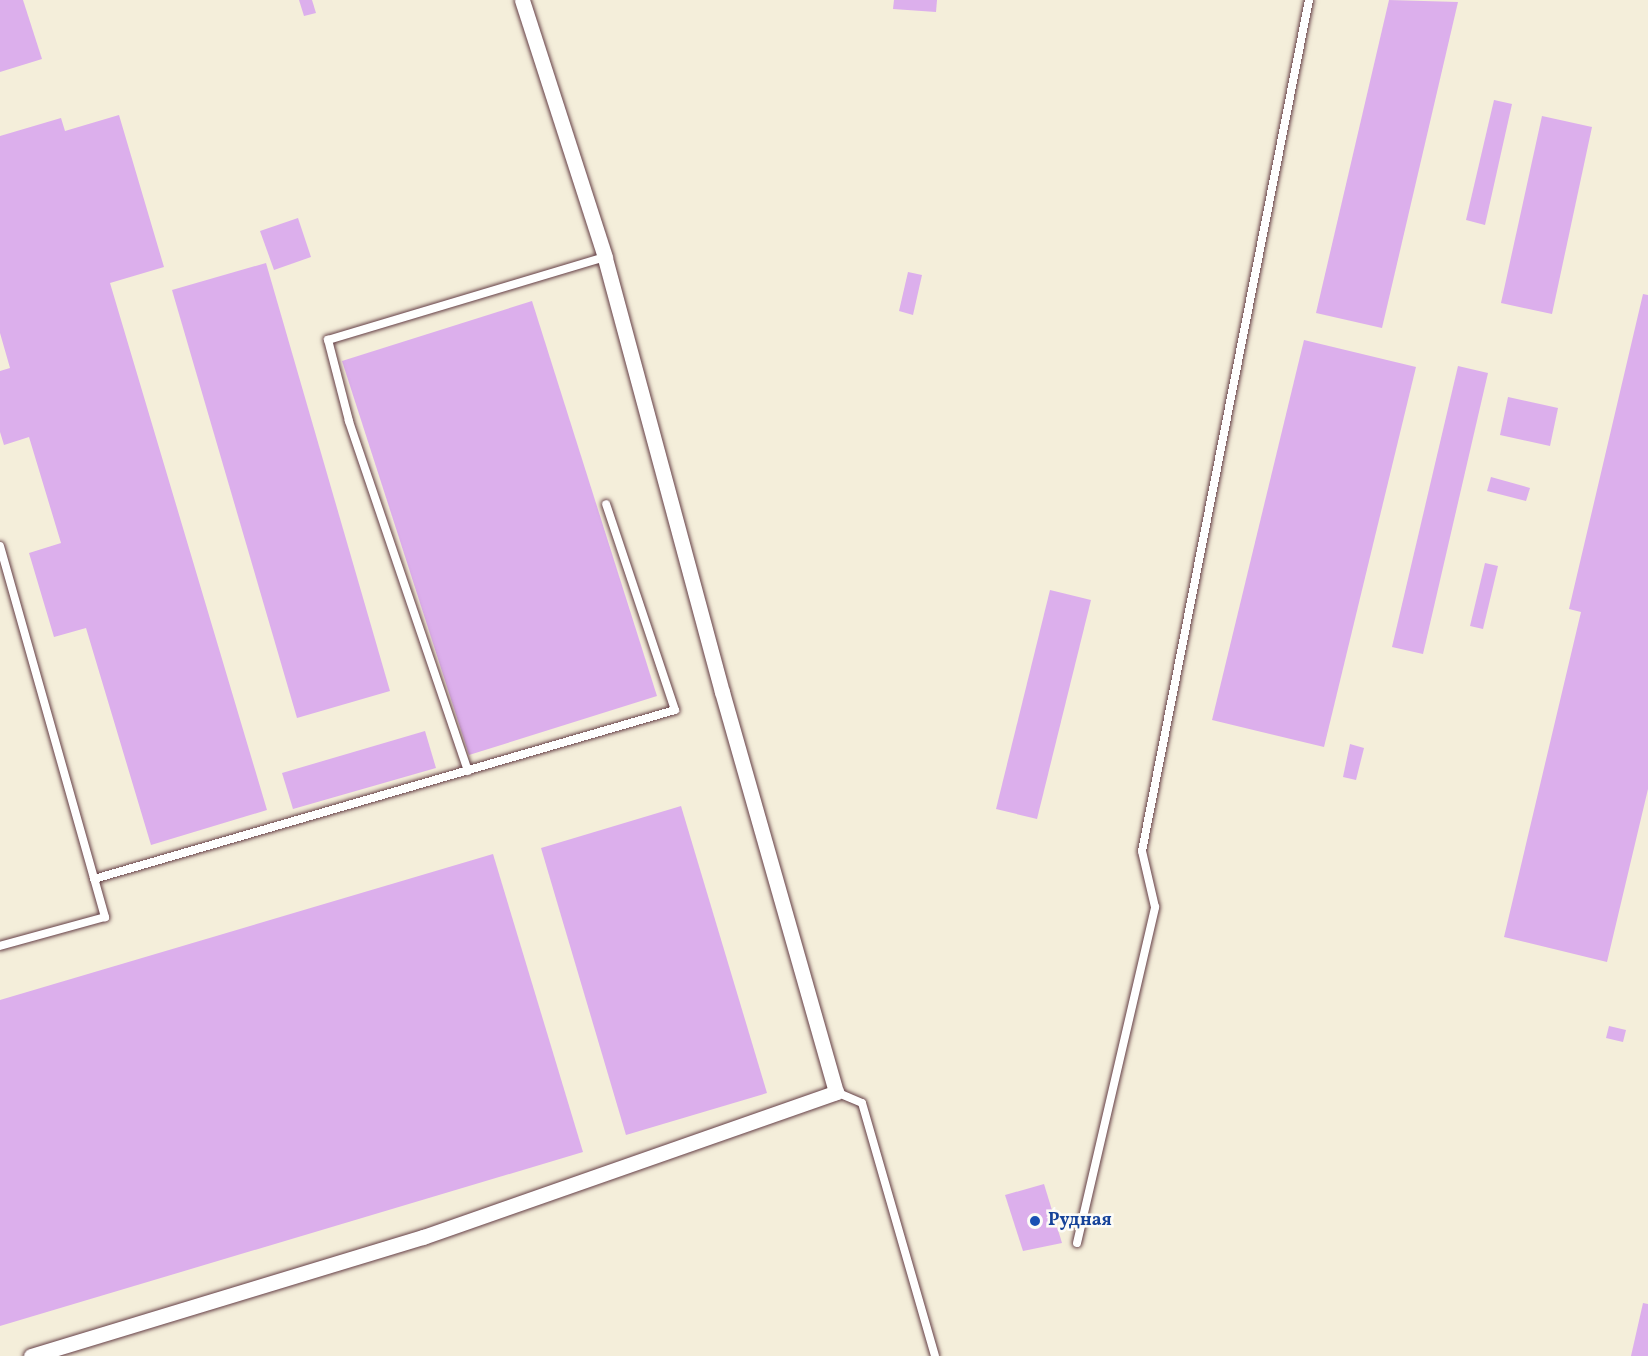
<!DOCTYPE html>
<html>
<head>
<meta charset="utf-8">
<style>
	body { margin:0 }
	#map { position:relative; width:1648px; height:1356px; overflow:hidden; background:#f4eeda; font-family:Vollkorn,serif }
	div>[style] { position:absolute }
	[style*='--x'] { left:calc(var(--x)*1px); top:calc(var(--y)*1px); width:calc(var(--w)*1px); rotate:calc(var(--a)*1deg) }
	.building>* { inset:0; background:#dcafec }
	.roads { filter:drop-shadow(0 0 2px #643e45) drop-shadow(0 0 2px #643e45) }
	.service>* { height:8px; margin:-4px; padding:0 4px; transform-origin:4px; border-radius:4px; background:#fff }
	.minor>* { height:15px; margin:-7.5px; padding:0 7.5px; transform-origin:7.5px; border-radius:7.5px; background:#fff }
	.dots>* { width:16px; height:16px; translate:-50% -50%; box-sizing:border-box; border:3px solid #fdfcf7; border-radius:50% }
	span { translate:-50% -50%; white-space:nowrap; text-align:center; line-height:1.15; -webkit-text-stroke:5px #fdfcf7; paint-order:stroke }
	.transit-label { font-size:18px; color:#164399; font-weight:700 }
	.left { translate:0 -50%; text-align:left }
</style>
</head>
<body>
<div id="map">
	<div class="building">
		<i style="clip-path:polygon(0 0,23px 0,42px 59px,0 72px)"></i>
		<i style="clip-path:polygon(299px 0,312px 0,316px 13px,304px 16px)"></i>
		<i style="clip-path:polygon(894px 0,937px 0,936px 12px,893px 9px)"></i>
		<i style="clip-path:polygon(1389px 0,1458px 2px,1382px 328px,1316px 313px)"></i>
		<i style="clip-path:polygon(1494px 100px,1512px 104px,1485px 225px,1466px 220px)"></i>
		<i style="clip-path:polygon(119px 115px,164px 267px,110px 283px,267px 810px,151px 845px,86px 628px,54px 637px,29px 553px,61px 543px,29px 437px,4px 445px,0 432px,0 371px,10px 368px,0 333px,0 136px,61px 118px,65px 131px)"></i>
		<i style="clip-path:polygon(1542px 116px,1592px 127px,1552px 314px,1501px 303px)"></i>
		<i style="clip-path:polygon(298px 218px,311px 257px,274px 270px,260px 231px)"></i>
		<i style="clip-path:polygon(266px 263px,390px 691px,297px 718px,172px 290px)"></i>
		<i style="clip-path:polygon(908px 272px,922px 275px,913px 315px,899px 311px)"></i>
		<i style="clip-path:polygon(1643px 294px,1648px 295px,1648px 789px,1607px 962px,1504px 937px,1581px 612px,1569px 609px)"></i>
		<i style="clip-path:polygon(532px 301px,657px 696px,469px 755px,342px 361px)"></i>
		<i style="clip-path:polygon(1304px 340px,1416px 367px,1324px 747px,1212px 720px)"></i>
		<i style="clip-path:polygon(1458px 366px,1488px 373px,1423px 654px,1392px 647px)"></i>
		<i style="clip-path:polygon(1508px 397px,1558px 408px,1550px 446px,1500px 435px)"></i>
		<i style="clip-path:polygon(1491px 477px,1530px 488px,1526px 501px,1487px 491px)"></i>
		<i style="clip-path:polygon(1485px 563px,1498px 566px,1483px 629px,1470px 626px)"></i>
		<i style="clip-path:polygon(1050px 590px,1091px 600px,1037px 819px,996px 809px)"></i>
		<i style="clip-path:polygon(425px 731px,436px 768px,293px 809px,282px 773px)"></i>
		<i style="clip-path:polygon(1350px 744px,1364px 748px,1356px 780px,1343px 777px)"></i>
		<i style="clip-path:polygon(681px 806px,767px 1093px,626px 1135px,541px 848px)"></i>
		<i style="clip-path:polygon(493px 854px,583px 1152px,0 1326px,0 1000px)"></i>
		<i style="clip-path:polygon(1609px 1026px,1626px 1030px,1623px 1042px,1606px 1038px)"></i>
		<i style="clip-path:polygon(1044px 1184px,1062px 1243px,1023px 1251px,1005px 1195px)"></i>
		<i style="clip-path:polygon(1643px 1303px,1648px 1304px,1648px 1356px,1631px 1356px)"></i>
	</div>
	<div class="roads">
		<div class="service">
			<i style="--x:0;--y:546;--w:386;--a:74.2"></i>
			<i style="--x:105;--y:917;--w:109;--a:164.6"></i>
			<i style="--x:468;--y:771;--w:370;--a:-108.8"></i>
			<i style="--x:349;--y:421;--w:84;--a:-104.5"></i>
			<i style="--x:328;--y:340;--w:289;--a:-16.7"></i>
			<i style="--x:94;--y:879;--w:605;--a:-16.22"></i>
			<i style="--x:675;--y:710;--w:217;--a:-108.5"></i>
			<i style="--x:836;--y:1092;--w:28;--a:23"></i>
			<i style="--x:862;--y:1103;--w:263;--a:73.9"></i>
			<i style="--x:1077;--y:1243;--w:345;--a:-76.9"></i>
			<i style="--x:1155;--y:907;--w:57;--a:-103.1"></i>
			<i style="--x:1142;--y:851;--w:867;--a:-78.9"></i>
		</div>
		<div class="minor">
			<i style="--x:31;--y:1356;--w:410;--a:-16.9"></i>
			<i style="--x:423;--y:1237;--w:438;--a:-19.3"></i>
			<i style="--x:836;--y:1092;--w:416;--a:-105.9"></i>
			<i style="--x:722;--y:692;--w:450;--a:-105.1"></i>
			<i style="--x:605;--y:257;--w:270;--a:-107.9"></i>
		</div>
	</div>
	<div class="dots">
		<i style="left:1035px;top:1221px;background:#1a4fb4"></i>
	</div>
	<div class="transit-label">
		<span class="left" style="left:1048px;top:1221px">Рудная</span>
	</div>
</div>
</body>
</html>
